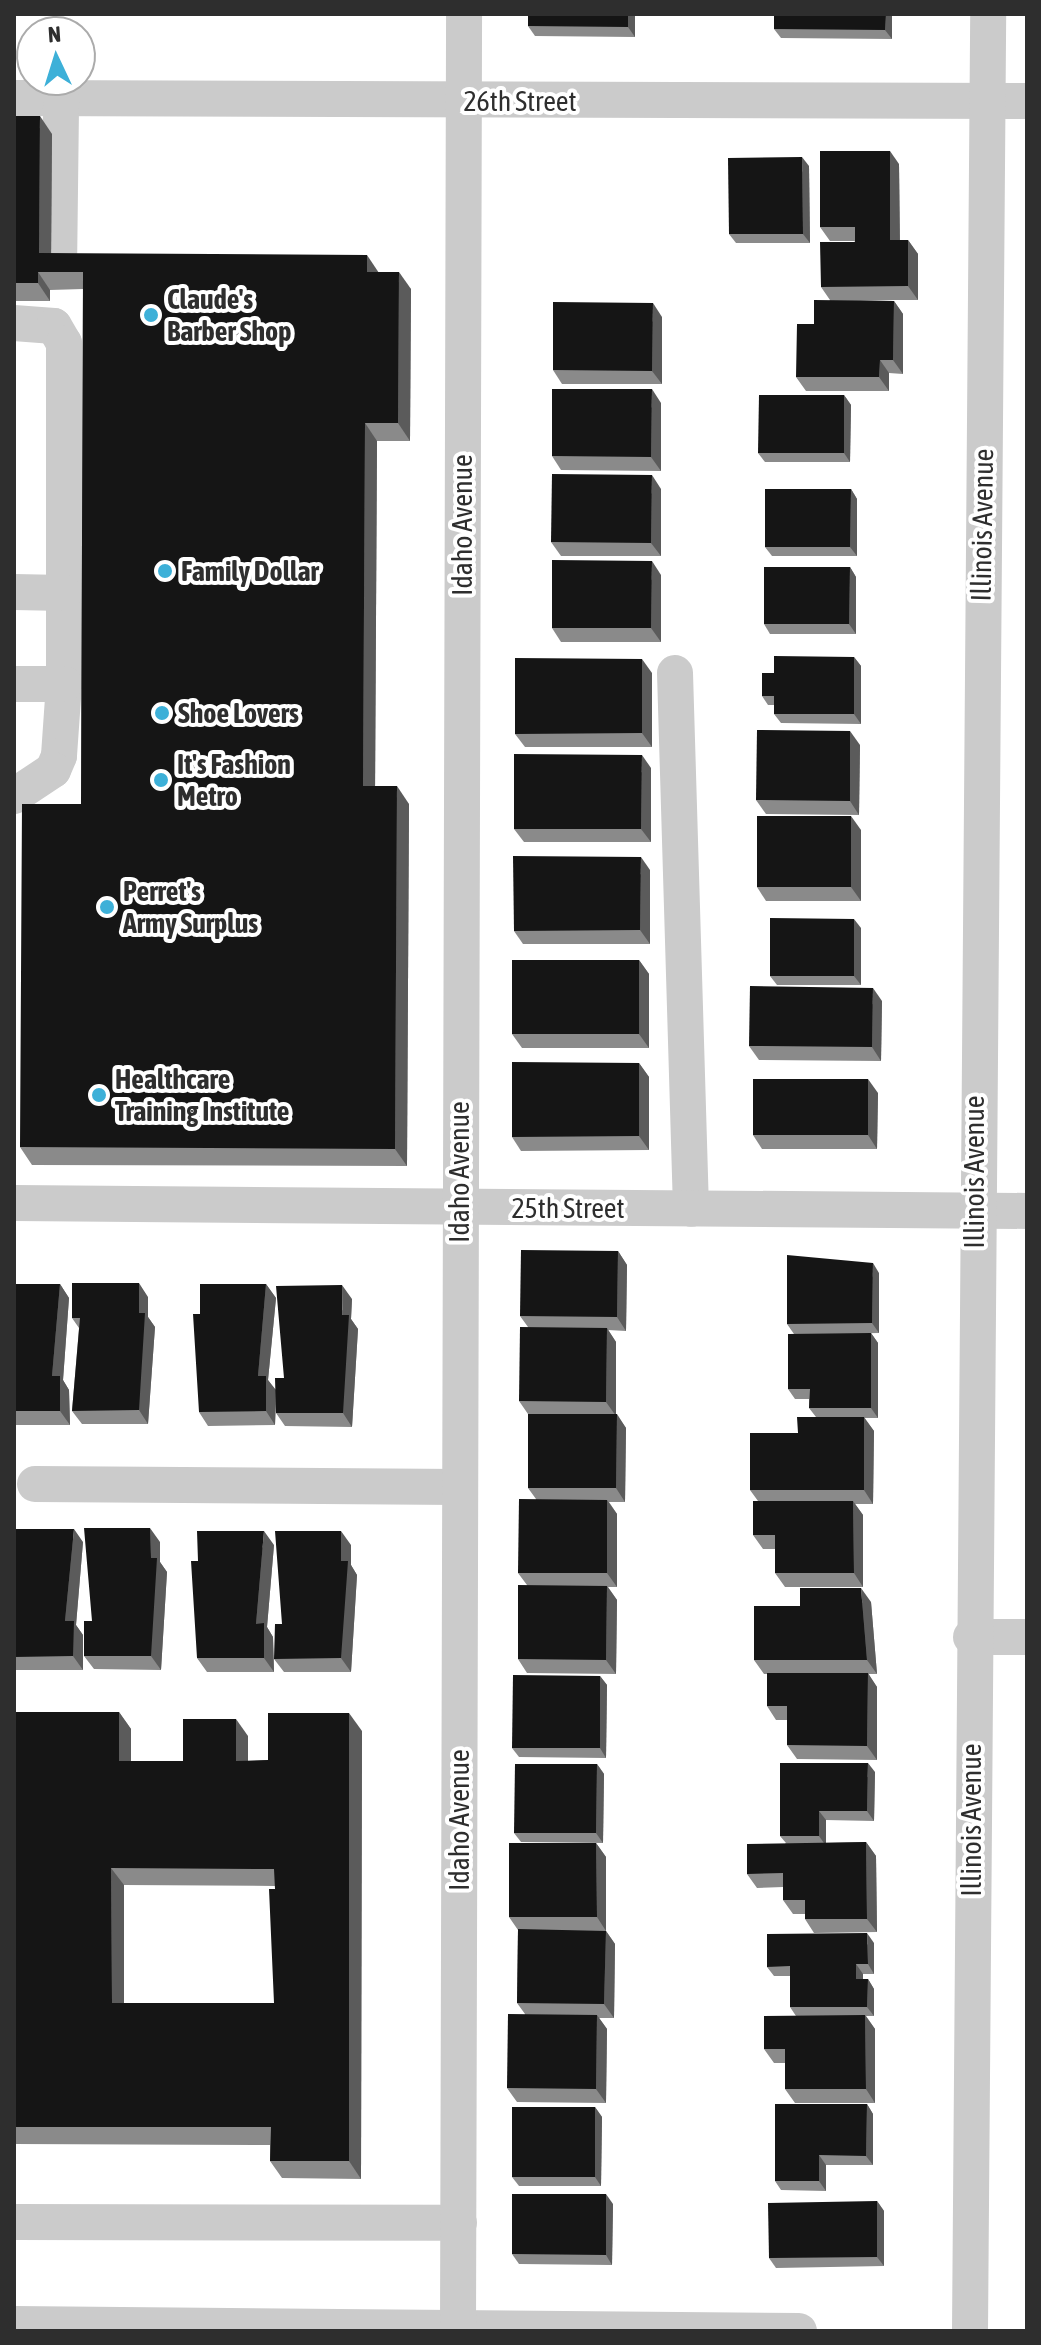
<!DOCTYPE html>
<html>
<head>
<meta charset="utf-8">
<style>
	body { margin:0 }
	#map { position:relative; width:1041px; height:2345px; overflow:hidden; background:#fff; font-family:"Asap Condensed",sans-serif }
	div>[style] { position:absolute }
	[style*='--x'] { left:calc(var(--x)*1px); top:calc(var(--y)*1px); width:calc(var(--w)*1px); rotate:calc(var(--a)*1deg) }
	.minor>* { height:36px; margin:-18px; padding:0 18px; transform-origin:18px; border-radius:18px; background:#cbcbcb }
	.wall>* { inset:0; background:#8a8a8a }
	.shaded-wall>* { inset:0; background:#5b5b5b }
	.building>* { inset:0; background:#151515 }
	.dots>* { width:22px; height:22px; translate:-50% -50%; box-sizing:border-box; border:4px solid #fff; border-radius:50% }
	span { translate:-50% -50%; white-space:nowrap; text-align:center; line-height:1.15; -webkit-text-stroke:8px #fff; paint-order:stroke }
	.street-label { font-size:28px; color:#2e2e2e }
	.poi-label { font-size:28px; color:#2e2e2e; font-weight:700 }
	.left { translate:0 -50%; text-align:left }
	.frame { position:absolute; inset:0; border:16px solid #2e2e2e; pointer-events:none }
	.north { position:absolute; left:16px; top:16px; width:80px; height:80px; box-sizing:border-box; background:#fff; border:2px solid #ababab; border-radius:50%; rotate:356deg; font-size:22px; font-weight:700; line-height:32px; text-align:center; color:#2e2e2e }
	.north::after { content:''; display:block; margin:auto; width:28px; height:36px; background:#3db0d8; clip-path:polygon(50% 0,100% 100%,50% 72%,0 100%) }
</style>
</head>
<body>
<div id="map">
	<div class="minor">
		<i style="--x:14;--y:98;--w:1013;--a:0.17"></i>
		<i style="--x:59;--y:271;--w:172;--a:-89.3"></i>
		<i style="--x:14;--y:323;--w:40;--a:4.3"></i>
		<i style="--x:54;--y:326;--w:20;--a:60"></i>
		<i style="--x:64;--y:343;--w:341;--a:90"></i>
		<i style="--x:64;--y:684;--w:72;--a:94"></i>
		<i style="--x:59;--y:756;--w:15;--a:113"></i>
		<i style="--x:53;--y:770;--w:47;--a:146.3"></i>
		<i style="--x:14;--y:592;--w:50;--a:1.1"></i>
		<i style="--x:675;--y:673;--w:536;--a:88.29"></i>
		<i style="--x:14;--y:684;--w:50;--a:0"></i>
		<i style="--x:14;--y:1203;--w:1013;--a:0.45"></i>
		<i style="--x:35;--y:1484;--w:424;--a:0.4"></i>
		<i style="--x:971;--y:1637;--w:56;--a:0"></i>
		<i style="--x:14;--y:2222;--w:445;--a:0.1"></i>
		<i style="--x:14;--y:2324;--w:785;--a:0.51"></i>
		<i style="--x:458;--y:2331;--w:2317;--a:-89.85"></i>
		<i style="--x:970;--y:2331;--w:2317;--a:-89.55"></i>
	</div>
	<div class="wall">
		<i style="clip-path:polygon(528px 14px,635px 14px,635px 37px,535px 36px,528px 26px)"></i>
		<i style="clip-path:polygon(774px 14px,892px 14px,892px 39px,781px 38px,774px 29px)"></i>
		<i style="clip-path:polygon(14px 116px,52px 134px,51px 253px,379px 272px,411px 289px,410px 441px,377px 441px,375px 786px,409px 804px,407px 1166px,32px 1165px,20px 1147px,81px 804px,83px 289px,50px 290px,50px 301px,14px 301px)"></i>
		<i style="clip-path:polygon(899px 164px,900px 240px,908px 240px,918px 254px,918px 300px,860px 300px,894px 301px,903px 314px,903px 374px,889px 373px,889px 391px,806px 391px,796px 377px,814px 324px,830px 300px,821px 287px,855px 241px,830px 241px,820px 227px)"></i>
		<i style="clip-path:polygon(809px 166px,810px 243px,736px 243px,729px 234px)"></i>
		<i style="clip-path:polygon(662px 317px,662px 384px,562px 384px,553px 370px)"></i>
		<i style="clip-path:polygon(844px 395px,851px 405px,850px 462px,765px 462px,758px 453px)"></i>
		<i style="clip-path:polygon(661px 403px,661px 471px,561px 470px,552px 456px)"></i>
		<i style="clip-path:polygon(661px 489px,661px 556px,561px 556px,551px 542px)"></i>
		<i style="clip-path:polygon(851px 489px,857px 499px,857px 556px,772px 556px,765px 547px)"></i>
		<i style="clip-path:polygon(850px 567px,856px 577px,856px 634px,770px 634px,764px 624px)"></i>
		<i style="clip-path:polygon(661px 575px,661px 642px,561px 642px,552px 628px)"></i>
		<i style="clip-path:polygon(854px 657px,861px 666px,861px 724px,781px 723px,774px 714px,774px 705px,768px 705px,762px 696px,774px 673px)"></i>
		<i style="clip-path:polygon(652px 673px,652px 747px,525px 747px,515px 734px)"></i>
		<i style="clip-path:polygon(860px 745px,859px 815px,766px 814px,756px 800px)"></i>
		<i style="clip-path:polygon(651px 768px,651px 842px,524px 842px,514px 829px)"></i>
		<i style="clip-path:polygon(861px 830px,861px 901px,766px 901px,757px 887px)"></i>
		<i style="clip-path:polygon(650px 870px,650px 944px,523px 944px,514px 931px)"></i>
		<i style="clip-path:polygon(861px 928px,861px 985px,777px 985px,770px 976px)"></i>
		<i style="clip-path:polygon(639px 960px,649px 974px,649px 1048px,522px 1048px,512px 1034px)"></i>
		<i style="clip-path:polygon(882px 1001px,881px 1061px,759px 1060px,749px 1046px)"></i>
		<i style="clip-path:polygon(639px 1063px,649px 1077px,649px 1150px,521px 1151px,512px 1137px)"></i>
		<i style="clip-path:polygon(878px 1093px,877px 1149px,762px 1149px,753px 1135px)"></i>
		<i style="clip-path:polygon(618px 1251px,627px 1265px,626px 1331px,608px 1330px,616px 1342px,616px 1414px,626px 1428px,625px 1502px,609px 1502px,617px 1514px,617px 1587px,608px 1587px,617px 1600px,616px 1674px,527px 1673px,518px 1659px,527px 1585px,518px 1573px,536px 1499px,528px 1488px,528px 1414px,519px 1401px,528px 1327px,520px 1316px)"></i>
		<i style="clip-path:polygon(879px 1273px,879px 1333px,829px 1334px,871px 1333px,878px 1343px,878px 1418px,864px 1418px,874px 1431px,873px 1504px,855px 1504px,863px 1515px,863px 1587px,785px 1587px,775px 1573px,775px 1549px,763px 1549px,753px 1535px,758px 1501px,750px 1490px,798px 1433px,816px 1417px,809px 1408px,809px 1399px,795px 1399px,788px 1389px,794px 1334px,787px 1324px)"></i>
		<i style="clip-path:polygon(14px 1284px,60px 1284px,69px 1298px,63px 1380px,69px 1390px,70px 1425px,14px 1425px)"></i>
		<i style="clip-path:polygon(266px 1284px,276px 1298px,268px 1380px,275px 1390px,352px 1299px,351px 1319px,358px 1329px,352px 1427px,285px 1426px,276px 1413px,276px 1404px,275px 1425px,208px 1426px,199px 1412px,200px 1314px)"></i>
		<i style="clip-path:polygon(148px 1297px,148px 1317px,155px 1327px,148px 1424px,82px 1424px,72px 1411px,79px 1328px,72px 1318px)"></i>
		<i style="clip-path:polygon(14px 1529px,83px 1542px,76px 1625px,83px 1635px,83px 1670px,16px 1670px,14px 1668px)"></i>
		<i style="clip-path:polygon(160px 1542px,160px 1562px,167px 1572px,161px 1670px,94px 1669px,84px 1656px,92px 1621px)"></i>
		<i style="clip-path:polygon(274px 1545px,267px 1627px,273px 1637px,274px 1672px,207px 1672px,197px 1658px,198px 1561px)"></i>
		<i style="clip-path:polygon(351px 1545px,351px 1565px,357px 1575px,351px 1672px,284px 1672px,274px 1659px,282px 1624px)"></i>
		<i style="clip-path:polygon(871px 1602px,877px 1674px,868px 1674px,877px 1687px,877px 1760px,797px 1759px,787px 1745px,787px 1720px,776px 1720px,767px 1706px,767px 1674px,764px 1674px,754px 1660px,800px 1606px)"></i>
		<i style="clip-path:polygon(600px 1676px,607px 1685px,606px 1758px,519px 1757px,512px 1748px)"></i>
		<i style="clip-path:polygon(evenodd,14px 1712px,119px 1712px,131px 1729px,131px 1761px,183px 1761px,248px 1736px,248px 1761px,268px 1760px,362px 1731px,361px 2179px,282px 2178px,270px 2161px,270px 2145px,14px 2144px,14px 1712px,124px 1885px,275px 1886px,274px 2003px,124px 2003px,124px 1885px)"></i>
		<i style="clip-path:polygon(597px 1764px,604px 1774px,603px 1843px,521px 1842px,514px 1833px)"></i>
		<i style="clip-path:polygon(875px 1772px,874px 1821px,826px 1820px,826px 1843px,866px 1842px,876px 1856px,877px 1932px,814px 1933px,805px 1919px,805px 1914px,793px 1914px,783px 1900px,783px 1887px,757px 1888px,747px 1874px,786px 1843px,780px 1836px)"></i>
		<i style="clip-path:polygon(596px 1843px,606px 1857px,606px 1931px,615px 1944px,614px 2018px,599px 2018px,607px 2029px,606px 2103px,517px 2102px,507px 2088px,525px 2014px,517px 2003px,518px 1930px,509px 1917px)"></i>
		<i style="clip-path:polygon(874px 1943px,874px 1974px,863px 1974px,863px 1979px,868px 1979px,874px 1989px,874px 2016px,866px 2016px,875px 2029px,875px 2103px,795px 2103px,785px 2089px,785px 2063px,774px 2063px,764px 2049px,796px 2016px,790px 2007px,790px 1976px,774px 1976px,767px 1967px)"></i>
		<i style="clip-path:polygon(867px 2104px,873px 2114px,873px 2165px,826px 2165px,826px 2191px,781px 2190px,775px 2181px)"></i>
		<i style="clip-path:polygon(595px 2107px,602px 2117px,601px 2186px,519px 2186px,512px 2177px)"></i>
		<i style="clip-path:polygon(877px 2201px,884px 2211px,884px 2266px,776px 2268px,769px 2258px)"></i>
		<i style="clip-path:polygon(613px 2204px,612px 2265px,519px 2264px,512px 2254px)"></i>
	</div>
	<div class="shaded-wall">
		<i style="clip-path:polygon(628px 14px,635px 14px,635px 37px,628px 27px)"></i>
		<i style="clip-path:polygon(886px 14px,892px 14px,892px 39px,885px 30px)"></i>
		<i style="clip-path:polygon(40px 116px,52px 134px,51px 271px,39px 253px)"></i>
		<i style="clip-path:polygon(890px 151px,899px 164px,900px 254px,890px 240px)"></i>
		<i style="clip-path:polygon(802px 157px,809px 166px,810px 243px,803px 234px)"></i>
		<i style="clip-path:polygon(908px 240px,918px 254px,918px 300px,908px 286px)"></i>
		<i style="clip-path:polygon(367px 255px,379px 273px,367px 272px)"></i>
		<i style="clip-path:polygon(38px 272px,50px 290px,50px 301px,38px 283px)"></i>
		<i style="clip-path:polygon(399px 272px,411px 289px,410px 441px,398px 423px)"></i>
		<i style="clip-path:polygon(894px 301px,903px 314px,903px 374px,893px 360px)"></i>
		<i style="clip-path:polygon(653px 303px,662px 317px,662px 384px,652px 371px)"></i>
		<i style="clip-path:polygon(880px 360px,889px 373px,889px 391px,879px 377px)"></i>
		<i style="clip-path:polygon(652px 389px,661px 403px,661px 471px,651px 457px)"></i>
		<i style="clip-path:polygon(844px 395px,851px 405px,850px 462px,844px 453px)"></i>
		<i style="clip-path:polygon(365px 423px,377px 441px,375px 803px,363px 786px)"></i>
		<i style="clip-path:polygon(652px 475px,661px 489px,661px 556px,651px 543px)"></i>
		<i style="clip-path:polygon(851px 489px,857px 499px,857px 556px,850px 547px)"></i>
		<i style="clip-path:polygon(652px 561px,661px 575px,661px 642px,651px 628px)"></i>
		<i style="clip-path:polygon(850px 567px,856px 577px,856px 634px,849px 624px)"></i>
		<i style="clip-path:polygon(854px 657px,861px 666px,861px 724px,854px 714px)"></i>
		<i style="clip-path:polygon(642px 659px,652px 673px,652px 747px,642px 733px)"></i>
		<i style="clip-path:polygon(850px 731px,860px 745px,859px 815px,850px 801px)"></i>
		<i style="clip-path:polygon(642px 755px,651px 768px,651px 842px,641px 829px)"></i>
		<i style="clip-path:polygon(397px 786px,409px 804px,407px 1166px,395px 1149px)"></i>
		<i style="clip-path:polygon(851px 816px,861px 830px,861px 901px,851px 887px)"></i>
		<i style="clip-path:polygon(641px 857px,650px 870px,650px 944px,640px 930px)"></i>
		<i style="clip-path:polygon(854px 919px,861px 928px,861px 985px,854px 976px)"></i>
		<i style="clip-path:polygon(639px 960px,649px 974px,649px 1048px,639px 1034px)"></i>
		<i style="clip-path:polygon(873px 988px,882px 1001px,881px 1061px,872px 1047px)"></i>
		<i style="clip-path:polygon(639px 1063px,649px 1077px,649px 1150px,639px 1136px)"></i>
		<i style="clip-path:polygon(868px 1079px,878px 1093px,877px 1149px,868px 1135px)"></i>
		<i style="clip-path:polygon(618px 1251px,627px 1265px,626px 1331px,617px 1317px)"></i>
		<i style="clip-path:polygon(873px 1263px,879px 1273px,879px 1333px,872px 1323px)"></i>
		<i style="clip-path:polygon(139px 1283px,148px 1297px,148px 1317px,155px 1327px,148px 1424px,139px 1410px)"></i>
		<i style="clip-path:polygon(60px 1284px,69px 1298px,63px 1380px,69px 1390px,70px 1425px,60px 1411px,52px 1376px)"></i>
		<i style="clip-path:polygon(266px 1284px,276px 1298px,268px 1380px,276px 1390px,275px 1425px,266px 1411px,258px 1376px)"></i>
		<i style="clip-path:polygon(342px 1285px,352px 1299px,351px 1319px,358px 1329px,352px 1427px,343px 1413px)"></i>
		<i style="clip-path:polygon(607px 1328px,616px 1342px,616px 1416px,606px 1402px)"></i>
		<i style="clip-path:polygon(871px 1333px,878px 1343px,878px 1418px,871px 1408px)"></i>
		<i style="clip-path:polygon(617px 1414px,626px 1428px,625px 1502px,616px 1488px)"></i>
		<i style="clip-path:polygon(864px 1417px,874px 1431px,873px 1504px,864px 1490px)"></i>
		<i style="clip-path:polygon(607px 1500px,617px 1514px,617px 1587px,607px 1573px)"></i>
		<i style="clip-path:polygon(853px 1501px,863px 1515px,863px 1587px,854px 1573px)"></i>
		<i style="clip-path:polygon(150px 1528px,160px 1542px,160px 1562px,167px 1572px,161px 1670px,151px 1656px)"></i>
		<i style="clip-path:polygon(74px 1529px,83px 1542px,76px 1625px,83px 1635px,83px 1670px,73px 1656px,65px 1621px)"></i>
		<i style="clip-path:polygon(264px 1531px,274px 1545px,267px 1627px,273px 1637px,274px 1672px,264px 1658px,256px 1624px)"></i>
		<i style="clip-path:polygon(341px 1531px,351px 1545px,351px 1565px,357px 1575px,351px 1672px,341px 1658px)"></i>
		<i style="clip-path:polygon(607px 1586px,617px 1600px,616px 1674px,606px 1660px)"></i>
		<i style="clip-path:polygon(861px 1588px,871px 1602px,877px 1674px,867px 1660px)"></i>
		<i style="clip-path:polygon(868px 1673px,877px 1687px,877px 1760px,867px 1746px)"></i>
		<i style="clip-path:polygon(600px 1676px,607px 1685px,606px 1758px,600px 1748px)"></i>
		<i style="clip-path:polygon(119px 1712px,131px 1729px,131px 1779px,119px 1761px)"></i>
		<i style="clip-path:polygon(349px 1713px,362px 1731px,361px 2179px,349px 2161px)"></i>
		<i style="clip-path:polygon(236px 1719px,248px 1736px,248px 1778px,236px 1761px)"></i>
		<i style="clip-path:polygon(868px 1763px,875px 1772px,874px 1821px,867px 1811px)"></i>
		<i style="clip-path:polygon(597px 1764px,604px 1774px,603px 1843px,596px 1833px)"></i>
		<i style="clip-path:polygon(819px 1811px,826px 1820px,826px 1846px,819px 1836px)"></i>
		<i style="clip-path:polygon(866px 1842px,876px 1856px,877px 1932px,867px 1919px)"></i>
		<i style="clip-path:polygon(596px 1843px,606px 1857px,606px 1931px,597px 1917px)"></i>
		<i style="clip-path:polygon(111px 1868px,124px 1885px,124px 2020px,112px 2003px)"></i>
		<i style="clip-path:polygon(606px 1931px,615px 1944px,614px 2018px,604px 2004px)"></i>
		<i style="clip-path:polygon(867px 1933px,874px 1943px,874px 1974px,868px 1964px)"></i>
		<i style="clip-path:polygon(856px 1964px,863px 1974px,863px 1989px,856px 1979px)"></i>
		<i style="clip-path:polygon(868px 1979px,874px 1989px,874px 2016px,867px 2007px)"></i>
		<i style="clip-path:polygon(597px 2015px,607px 2029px,606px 2103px,596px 2089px)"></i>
		<i style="clip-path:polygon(865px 2015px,875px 2029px,875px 2103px,866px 2089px)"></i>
		<i style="clip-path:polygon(867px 2104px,873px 2114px,873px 2165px,866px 2156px)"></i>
		<i style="clip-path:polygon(595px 2107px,602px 2117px,601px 2186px,595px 2177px)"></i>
		<i style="clip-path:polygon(819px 2155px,826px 2165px,826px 2191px,819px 2181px)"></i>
		<i style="clip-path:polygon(606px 2194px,613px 2204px,612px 2265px,606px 2255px)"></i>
		<i style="clip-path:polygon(877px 2201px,884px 2211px,884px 2266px,877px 2257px)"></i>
	</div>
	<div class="building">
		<i style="clip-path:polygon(528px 14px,628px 14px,628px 27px,528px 26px)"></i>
		<i style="clip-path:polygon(774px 14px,886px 14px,885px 30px,774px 29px)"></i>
		<i style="clip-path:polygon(14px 116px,40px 116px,39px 253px,367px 255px,367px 272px,399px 272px,398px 423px,365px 423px,363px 786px,397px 786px,395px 1149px,20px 1147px,22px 804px,81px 804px,83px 272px,38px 272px,38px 283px,14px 283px)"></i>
		<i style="clip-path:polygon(820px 151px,890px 151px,890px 240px,908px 240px,908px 286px,821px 287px,820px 242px,855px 242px,855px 227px,820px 227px)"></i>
		<i style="clip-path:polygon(802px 157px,803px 234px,729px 234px,728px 158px)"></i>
		<i style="clip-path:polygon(814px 300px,894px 301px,893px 360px,880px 360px,879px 377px,796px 377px,797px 324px,814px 324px)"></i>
		<i style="clip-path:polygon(553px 302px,653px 303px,652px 371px,553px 370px)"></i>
		<i style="clip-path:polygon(552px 389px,652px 389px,651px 457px,552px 456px)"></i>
		<i style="clip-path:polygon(759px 395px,844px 395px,844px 453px,758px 453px)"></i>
		<i style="clip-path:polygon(552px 474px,652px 475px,651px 543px,551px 542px)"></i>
		<i style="clip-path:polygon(765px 489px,851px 489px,850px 547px,765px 547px)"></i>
		<i style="clip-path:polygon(552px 560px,652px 561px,651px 628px,552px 628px)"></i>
		<i style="clip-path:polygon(764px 567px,850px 567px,849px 624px,764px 624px)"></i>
		<i style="clip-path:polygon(774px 656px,854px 657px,854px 714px,774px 714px,774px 696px,762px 696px,762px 673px,774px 673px)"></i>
		<i style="clip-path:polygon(515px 658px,642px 659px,642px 733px,515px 734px)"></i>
		<i style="clip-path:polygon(757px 730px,850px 731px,850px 801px,756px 800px)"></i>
		<i style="clip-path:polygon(514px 754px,642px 755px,641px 829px,514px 829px)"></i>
		<i style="clip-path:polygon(757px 816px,851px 816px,851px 887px,757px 887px)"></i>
		<i style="clip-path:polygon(513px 856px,641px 857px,640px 930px,514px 931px)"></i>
		<i style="clip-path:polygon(770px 918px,854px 919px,854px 976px,770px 976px)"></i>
		<i style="clip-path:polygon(512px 960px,639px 960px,639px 1034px,512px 1034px)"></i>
		<i style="clip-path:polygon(750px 986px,873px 988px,872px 1047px,749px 1046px)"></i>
		<i style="clip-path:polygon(512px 1062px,639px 1063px,639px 1136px,512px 1137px)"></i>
		<i style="clip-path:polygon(753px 1079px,868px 1079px,868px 1135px,753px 1135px)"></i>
		<i style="clip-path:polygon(521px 1250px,618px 1251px,617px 1317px,520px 1316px)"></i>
		<i style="clip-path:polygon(787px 1255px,873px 1263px,872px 1323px,787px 1324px)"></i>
		<i style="clip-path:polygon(72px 1283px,139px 1283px,139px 1313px,145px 1313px,139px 1410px,72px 1411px,80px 1318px,72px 1318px)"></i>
		<i style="clip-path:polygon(14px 1284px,60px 1284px,52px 1376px,60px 1376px,60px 1411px,14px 1411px)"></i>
		<i style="clip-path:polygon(200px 1284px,266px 1284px,258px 1376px,266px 1376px,266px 1411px,199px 1412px,193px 1314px,200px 1314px)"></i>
		<i style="clip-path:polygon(342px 1285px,342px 1315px,349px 1315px,343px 1413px,276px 1413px,275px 1378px,284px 1378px,276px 1286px)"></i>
		<i style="clip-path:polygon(520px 1327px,607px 1328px,606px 1402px,519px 1401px)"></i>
		<i style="clip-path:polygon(871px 1333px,871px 1408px,809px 1408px,810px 1389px,788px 1389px,788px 1334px)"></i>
		<i style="clip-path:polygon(528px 1414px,617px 1414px,616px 1488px,528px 1488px)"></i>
		<i style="clip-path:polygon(797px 1417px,864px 1417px,864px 1490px,750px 1490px,750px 1433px,798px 1433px)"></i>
		<i style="clip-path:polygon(519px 1499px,607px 1500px,607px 1573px,518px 1573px)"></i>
		<i style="clip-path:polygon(753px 1501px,853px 1501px,854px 1573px,775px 1573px,775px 1535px,753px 1535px)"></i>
		<i style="clip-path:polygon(84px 1528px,150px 1528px,151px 1558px,157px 1558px,151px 1656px,84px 1656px,84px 1621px,92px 1621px)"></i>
		<i style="clip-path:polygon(14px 1529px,74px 1529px,65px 1621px,74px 1621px,73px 1656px,14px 1657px)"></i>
		<i style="clip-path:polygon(197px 1531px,264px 1531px,256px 1624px,264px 1623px,264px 1658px,197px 1658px,191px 1561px,198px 1561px)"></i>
		<i style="clip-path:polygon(275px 1531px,341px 1531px,341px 1561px,348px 1561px,341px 1658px,274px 1659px,275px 1624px,282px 1624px)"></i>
		<i style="clip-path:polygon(518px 1585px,607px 1586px,606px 1660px,518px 1659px)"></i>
		<i style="clip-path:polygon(800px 1588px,861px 1588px,867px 1660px,754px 1660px,754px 1606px,800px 1606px)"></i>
		<i style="clip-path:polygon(767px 1673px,868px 1673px,867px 1746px,787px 1745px,787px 1706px,767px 1706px)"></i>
		<i style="clip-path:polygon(513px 1675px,600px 1676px,600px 1748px,512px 1748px)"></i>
		<i style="clip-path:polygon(evenodd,14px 1712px,119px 1712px,119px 1761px,183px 1761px,183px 1719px,236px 1719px,236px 1761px,268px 1760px,268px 1713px,349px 1713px,349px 2161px,270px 2161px,271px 2127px,14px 2127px,14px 1712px,111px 1868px,274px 1869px,275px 1889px,269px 1889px,274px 2003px,112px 2003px,111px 1868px)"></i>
		<i style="clip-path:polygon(780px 1763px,868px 1763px,867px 1811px,819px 1811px,819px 1836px,780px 1836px)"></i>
		<i style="clip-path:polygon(515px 1764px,597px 1764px,596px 1833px,514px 1833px)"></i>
		<i style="clip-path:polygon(866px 1842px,867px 1919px,805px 1919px,805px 1900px,783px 1900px,783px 1873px,747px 1874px,747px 1844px)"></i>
		<i style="clip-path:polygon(509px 1843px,596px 1843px,597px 1917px,509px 1917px)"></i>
		<i style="clip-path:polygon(518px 1929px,606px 1931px,604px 2004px,517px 2003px)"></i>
		<i style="clip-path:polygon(867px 1933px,868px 1964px,856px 1964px,856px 1979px,868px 1979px,867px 2007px,790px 2007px,790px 1966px,767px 1967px,767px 1934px)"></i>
		<i style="clip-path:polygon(508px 2014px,597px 2015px,596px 2089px,507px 2088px)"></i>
		<i style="clip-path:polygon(865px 2015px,866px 2089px,785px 2089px,785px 2049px,764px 2049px,764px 2016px)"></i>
		<i style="clip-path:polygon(775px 2104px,867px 2104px,866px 2156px,819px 2155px,819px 2181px,775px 2181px)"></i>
		<i style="clip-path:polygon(512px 2107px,595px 2107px,595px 2177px,512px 2177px)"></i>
		<i style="clip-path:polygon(512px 2194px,606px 2194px,606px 2255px,512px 2254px)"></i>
		<i style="clip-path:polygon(877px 2201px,877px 2257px,769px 2258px,768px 2203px)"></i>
	</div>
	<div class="dots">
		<i style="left:151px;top:315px;background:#3db0d8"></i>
		<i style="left:165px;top:571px;background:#3db0d8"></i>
		<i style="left:162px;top:713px;background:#3db0d8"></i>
		<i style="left:161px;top:780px;background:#3db0d8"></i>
		<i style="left:107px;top:907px;background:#3db0d8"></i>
		<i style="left:99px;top:1095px;background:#3db0d8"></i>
	</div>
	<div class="street-label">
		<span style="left:520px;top:101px">26th Street</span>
		<span style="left:462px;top:525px;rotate:-90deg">Idaho Avenue</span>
		<span style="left:982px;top:525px;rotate:-89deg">Illinois Avenue</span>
		<span style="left:459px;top:1172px;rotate:-90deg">Idaho Avenue</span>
		<span style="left:974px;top:1172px;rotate:-90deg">Illinois Avenue</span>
		<span style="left:568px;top:1208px">25th Street</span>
		<span style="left:459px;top:1820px;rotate:-90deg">Idaho Avenue</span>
		<span style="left:971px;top:1820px;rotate:-90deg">Illinois Avenue</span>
	</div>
	<div class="poi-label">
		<span class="left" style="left:167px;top:315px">Claude's<br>Barber Shop</span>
		<span class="left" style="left:181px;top:571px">Family Dollar</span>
		<span class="left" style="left:178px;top:713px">Shoe Lovers</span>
		<span class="left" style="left:177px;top:780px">It's Fashion<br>Metro</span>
		<span class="left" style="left:123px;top:907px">Perret's<br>Army Surplus</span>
		<span class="left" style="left:115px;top:1095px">Healthcare<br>Training Institute</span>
	</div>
	<div class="frame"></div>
	<div class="north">N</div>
</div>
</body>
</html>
